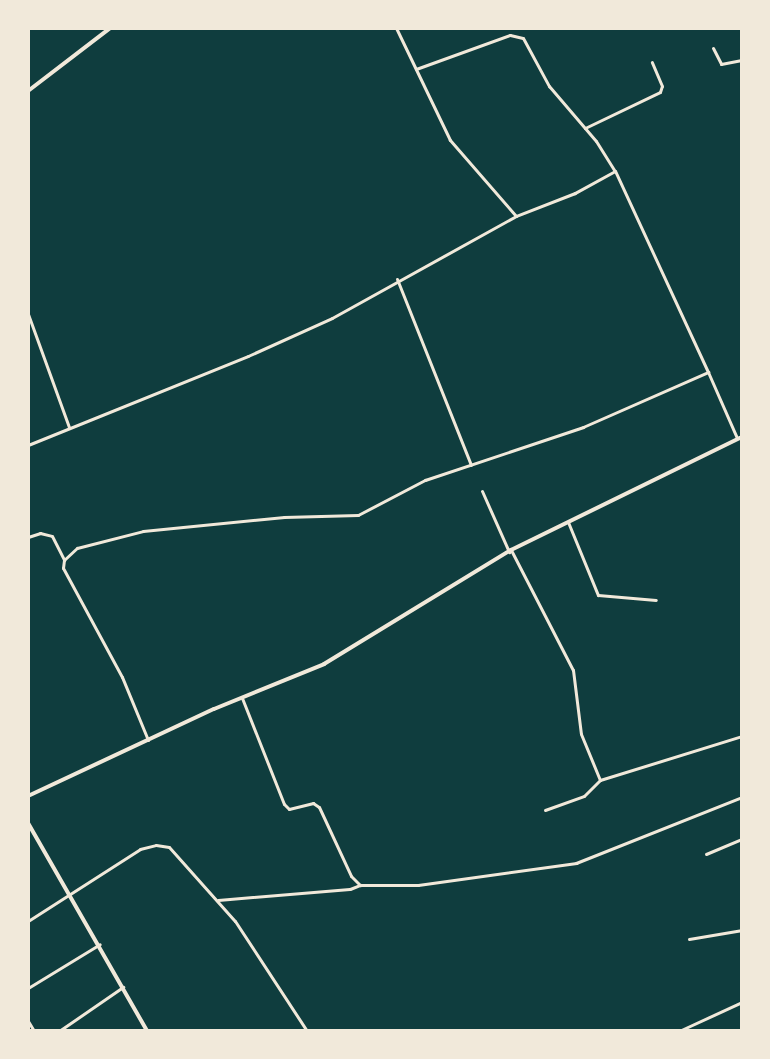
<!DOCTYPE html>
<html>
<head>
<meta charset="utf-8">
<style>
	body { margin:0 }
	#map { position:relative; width:770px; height:1059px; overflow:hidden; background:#0f3d3e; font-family:Literata,serif }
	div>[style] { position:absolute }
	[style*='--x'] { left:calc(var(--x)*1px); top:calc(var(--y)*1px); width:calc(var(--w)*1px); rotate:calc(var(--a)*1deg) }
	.minor>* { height:3px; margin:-1.5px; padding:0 1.5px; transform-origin:1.5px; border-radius:1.5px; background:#f1e9da }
	.tertiary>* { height:4px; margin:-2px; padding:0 2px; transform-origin:2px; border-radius:2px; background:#f1e9da }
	span { translate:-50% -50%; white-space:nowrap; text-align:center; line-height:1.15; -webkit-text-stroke:6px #f1e9da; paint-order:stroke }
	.frame { position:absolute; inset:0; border:30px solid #f1e9da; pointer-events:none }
</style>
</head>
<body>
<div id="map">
	<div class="minor">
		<i style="--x:713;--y:48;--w:18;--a:63"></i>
		<i style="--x:721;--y:64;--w:21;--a:-11"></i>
		<i style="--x:416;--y:69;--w:100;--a:-19.9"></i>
		<i style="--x:510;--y:35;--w:13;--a:13"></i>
		<i style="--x:523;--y:38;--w:55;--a:61.6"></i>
		<i style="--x:549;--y:86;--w:72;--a:49.5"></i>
		<i style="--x:596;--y:141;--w:36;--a:58"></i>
		<i style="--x:585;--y:128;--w:83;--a:-25.6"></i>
		<i style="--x:660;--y:92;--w:6;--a:-72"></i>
		<i style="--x:662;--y:86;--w:26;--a:-113"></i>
		<i style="--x:397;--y:279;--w:200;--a:68.3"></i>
		<i style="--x:28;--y:314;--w:120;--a:70.1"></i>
		<i style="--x:708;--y:372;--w:72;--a:66.3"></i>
		<i style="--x:28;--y:445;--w:237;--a:-22"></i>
		<i style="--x:248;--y:356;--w:92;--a:-24.3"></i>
		<i style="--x:332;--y:318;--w:210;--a:-29"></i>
		<i style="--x:482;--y:491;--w:67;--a:66.1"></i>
		<i style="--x:568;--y:522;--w:79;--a:67.7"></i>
		<i style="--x:598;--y:595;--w:58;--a:4.9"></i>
		<i style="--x:28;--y:537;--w:13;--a:-18"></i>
		<i style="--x:40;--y:533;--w:12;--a:14"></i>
		<i style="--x:52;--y:536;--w:27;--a:63"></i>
		<i style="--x:511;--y:550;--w:135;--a:62.7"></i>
		<i style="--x:573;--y:670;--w:64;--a:82.9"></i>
		<i style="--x:581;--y:734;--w:50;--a:67.6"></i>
		<i style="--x:242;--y:698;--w:114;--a:68.4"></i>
		<i style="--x:284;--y:804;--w:7;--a:45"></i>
		<i style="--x:289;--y:809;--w:25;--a:-14"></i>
		<i style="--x:313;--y:803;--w:7;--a:34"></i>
		<i style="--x:319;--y:807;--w:76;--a:65.1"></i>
		<i style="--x:351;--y:876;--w:13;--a:45"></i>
		<i style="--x:360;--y:885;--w:58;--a:0"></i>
		<i style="--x:418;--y:885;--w:160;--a:-7.9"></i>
		<i style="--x:576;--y:863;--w:179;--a:-21.7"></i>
		<i style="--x:148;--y:740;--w:68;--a:-112.4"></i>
		<i style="--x:122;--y:677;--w:124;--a:-118.4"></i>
		<i style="--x:63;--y:568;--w:8;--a:-83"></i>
		<i style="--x:64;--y:560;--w:18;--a:-43"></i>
		<i style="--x:77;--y:548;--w:68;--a:-14.4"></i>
		<i style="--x:143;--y:531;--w:142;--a:-5.7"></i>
		<i style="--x:284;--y:517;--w:74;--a:-1.5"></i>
		<i style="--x:358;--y:515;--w:76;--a:-27.6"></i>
		<i style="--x:425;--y:480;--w:167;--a:-18.5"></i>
		<i style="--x:583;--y:427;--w:137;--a:-23.7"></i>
		<i style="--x:708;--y:372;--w:221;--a:-114.8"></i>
		<i style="--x:615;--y:171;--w:46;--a:151.2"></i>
		<i style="--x:575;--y:193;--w:63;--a:158.7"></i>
		<i style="--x:516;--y:216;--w:101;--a:-131"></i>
		<i style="--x:450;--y:140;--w:124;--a:-115.7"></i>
		<i style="--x:545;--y:810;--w:41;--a:-19.7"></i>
		<i style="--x:584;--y:796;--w:23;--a:-45"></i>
		<i style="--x:600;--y:780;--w:149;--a:-17.2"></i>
		<i style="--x:706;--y:854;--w:39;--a:-23"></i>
		<i style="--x:218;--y:900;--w:132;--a:-4.8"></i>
		<i style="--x:350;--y:889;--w:11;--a:-22"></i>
		<i style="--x:28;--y:921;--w:133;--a:-32.7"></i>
		<i style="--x:140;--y:849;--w:16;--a:-14"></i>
		<i style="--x:156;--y:845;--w:13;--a:9"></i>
		<i style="--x:169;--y:847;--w:99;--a:48.3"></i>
		<i style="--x:235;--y:921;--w:131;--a:56.8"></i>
		<i style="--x:689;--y:939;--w:54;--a:-9.6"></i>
		<i style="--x:28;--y:988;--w:84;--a:-31.4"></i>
		<i style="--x:28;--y:1021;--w:12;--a:59"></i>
		<i style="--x:59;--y:1031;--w:78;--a:-34.5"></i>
		<i style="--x:679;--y:1031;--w:69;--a:-24.7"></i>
	</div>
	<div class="tertiary">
		<i style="--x:28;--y:91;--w:103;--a:-37.5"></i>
		<i style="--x:28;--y:796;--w:205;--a:-25.1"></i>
		<i style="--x:214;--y:709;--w:119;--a:-22.2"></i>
		<i style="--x:324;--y:664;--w:219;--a:-31.4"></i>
		<i style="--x:511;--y:550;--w:257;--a:-26.1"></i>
		<i style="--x:28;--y:823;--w:240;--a:60.2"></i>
	</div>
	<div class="frame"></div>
</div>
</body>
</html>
